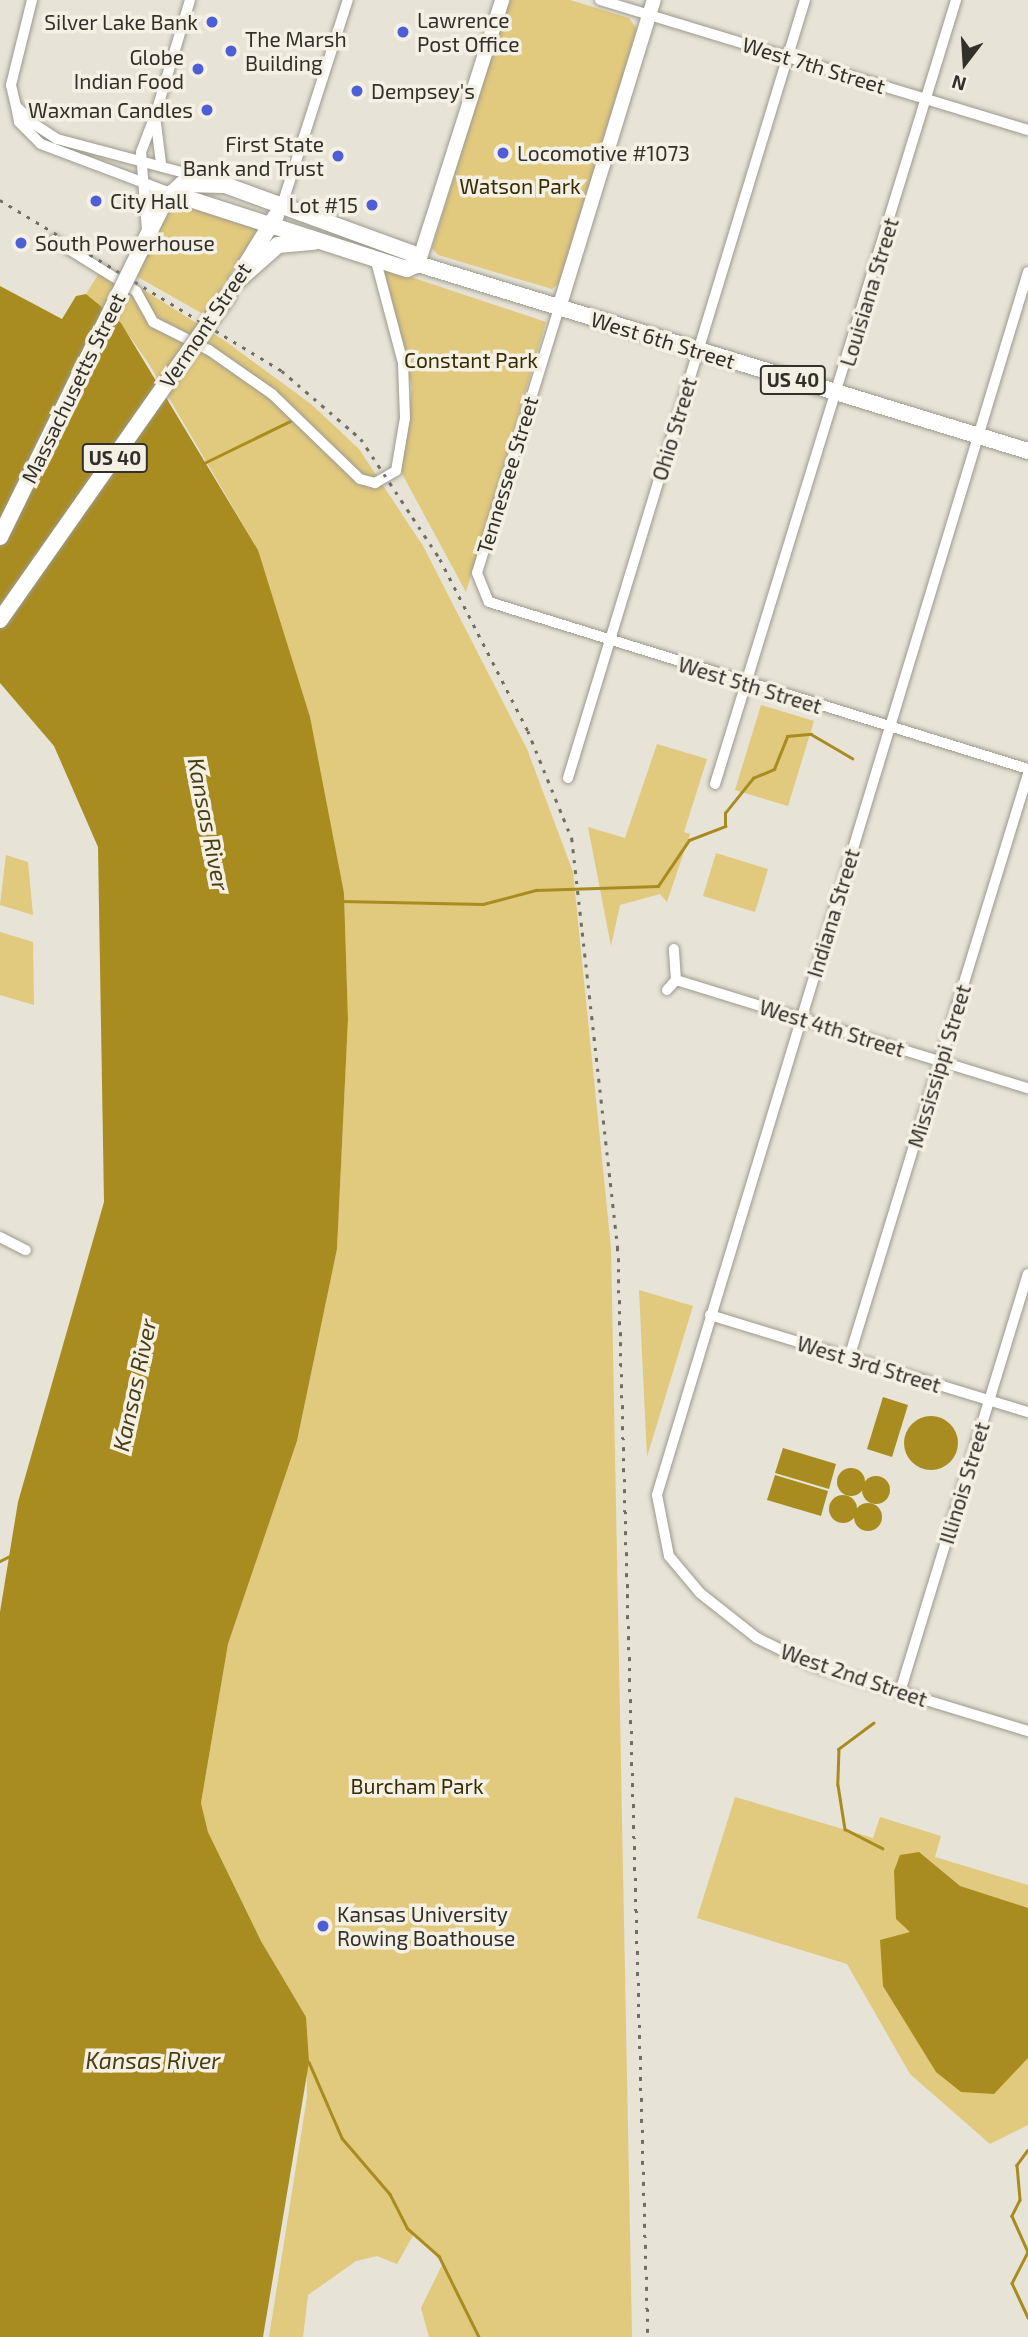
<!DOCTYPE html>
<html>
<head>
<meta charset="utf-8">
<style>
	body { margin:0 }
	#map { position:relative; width:1028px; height:2337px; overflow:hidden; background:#e7e3d6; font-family:"Exo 2",sans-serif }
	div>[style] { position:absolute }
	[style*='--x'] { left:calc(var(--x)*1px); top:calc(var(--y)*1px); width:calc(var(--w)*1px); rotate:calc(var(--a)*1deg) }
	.green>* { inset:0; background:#e1c97d }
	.water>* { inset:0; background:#a98c1f }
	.round { border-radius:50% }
	.stream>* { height:2.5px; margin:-1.25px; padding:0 1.25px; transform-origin:1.25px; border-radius:1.25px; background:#a98c1f }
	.roads { filter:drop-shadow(0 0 2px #9c998d) drop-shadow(0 0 2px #9c998d) }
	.minor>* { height:10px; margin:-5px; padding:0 5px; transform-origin:5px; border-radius:5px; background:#fff }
	.major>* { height:14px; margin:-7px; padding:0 7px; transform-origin:7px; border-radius:7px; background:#fff }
	.highway>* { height:16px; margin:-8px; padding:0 8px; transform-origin:8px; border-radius:8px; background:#fff }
	.rail>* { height:2.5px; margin-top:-1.25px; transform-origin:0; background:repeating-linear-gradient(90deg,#706d65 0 3.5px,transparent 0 10.5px) }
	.bridges { filter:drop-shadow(0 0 2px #9c998d) drop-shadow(0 0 2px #9c998d) }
	.highway-bridge>* { height:16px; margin:-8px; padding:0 8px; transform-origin:8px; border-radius:8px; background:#fff }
	.dots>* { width:19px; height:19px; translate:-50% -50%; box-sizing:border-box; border:4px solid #f4f0e3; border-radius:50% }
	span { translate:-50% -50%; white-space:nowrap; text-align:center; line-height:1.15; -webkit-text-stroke:7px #f4f0e3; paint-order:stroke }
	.shield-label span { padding:2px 5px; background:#f4f0e3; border:2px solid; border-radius:5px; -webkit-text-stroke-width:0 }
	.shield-label { font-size:19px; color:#32302b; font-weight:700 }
	.poi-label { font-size:21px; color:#32302b }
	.left { translate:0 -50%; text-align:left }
	.right { translate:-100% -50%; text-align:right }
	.street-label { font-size:21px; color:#32302b }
	.park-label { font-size:21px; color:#372b00 }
	.water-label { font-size:23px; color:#493d12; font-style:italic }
	.north { position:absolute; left:930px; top:28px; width:70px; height:70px; -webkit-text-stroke:5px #f4f0e3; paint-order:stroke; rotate:197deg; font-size:19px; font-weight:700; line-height:28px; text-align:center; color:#32302b }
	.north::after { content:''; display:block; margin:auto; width:24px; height:32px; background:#32302b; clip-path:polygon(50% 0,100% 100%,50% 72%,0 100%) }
</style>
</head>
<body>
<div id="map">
	<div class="green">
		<i style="clip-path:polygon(508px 0,570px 0,629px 18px,637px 29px,559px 283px,552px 289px,438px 255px,432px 248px)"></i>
		<i style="clip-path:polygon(174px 201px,259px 228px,205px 315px,136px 276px)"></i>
		<i style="clip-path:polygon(104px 265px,225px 341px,311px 404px,359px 449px,423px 546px,527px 749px,573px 872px,611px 1248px,632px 2337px,429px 2337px,421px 2308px,443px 2263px,414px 2234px,397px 2264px,377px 2256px,356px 2261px,308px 2295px,303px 2337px,269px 2337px,307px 2097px,306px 2018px,261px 1941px,208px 1832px,201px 1803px,228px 1644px,297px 1441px,337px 1249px,348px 1019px,344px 893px,258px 550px,149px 364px,121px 324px,86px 294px)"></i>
		<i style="clip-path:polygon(384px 268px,546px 322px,466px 592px,400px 470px,412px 388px)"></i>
		<i style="clip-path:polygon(761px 705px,814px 721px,788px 806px,735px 790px)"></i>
		<i style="clip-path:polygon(657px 744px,707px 759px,684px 832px,690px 834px,667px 902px,660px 894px,620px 905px,611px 946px,588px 827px,625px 838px)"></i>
		<i style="clip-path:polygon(716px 853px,768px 869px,755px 912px,703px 896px)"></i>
		<i style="clip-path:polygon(6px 855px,28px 862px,33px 915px,0 905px)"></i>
		<i style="clip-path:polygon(0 932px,33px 942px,34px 1005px,0 995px)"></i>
		<i style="clip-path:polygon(639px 1290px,693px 1306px,647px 1457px)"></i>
		<i style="clip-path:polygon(735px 1797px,873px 1838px,880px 1817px,941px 1836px,935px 1857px,1028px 1885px,1028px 2125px,990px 2144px,910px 2074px,847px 1964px,697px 1918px)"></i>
	</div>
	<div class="water">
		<i style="clip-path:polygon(0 286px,62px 319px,76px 296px,86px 294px,121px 323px,258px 550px,310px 717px,344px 893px,348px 1019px,337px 1249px,297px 1441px,228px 1644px,201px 1803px,208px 1832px,261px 1941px,306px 2017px,309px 2062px,263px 2337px,0 2337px,0 1612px,18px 1502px,104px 1202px,98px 847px,54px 746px,0 683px)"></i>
		<i style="clip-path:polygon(883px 1397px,908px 1405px,892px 1457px,867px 1449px)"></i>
		<i class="round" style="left:904px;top:1416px;width:54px;height:54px"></i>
		<i style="clip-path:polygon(783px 1448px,836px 1464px,829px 1489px,775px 1473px)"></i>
		<i class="round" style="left:837px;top:1468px;width:28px;height:28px"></i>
		<i style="clip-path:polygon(775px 1475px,828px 1491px,821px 1516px,767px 1500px)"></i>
		<i class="round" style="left:862px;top:1476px;width:28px;height:28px"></i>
		<i class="round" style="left:829px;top:1495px;width:28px;height:28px"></i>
		<i class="round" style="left:854px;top:1503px;width:28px;height:28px"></i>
		<i style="clip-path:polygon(919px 1852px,960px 1886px,1028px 1908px,1028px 2058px,994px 2094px,961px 2092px,936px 2072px,883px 1986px,880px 1940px,910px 1932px,896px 1919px,894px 1871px,900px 1855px)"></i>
	</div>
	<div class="stream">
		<i style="--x:202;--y:464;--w:98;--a:-26"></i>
		<i style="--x:341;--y:901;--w:142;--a:1.2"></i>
		<i style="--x:483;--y:904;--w:55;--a:-14.8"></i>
		<i style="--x:536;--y:890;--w:122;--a:-1.9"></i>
		<i style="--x:658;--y:886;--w:55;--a:-56"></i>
		<i style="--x:689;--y:840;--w:39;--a:-21"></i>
		<i style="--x:725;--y:826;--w:13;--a:-90"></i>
		<i style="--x:725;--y:813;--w:45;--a:-51.3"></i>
		<i style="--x:753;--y:778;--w:23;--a:-23"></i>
		<i style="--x:774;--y:769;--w:35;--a:-68"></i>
		<i style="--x:787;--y:736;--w:24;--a:-5"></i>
		<i style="--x:811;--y:734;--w:48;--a:30.3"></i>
		<i style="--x:0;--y:1561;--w:13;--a:-27"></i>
		<i style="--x:874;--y:1723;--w:44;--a:143.4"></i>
		<i style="--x:839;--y:1749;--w:36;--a:92"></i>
		<i style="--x:838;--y:1785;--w:45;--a:81"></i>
		<i style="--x:845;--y:1829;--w:42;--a:27.2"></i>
		<i style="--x:309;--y:2062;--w:83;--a:66.5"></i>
		<i style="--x:342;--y:2138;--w:74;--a:49.4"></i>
		<i style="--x:390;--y:2194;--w:38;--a:63"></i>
		<i style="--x:407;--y:2228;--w:43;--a:41.2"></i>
		<i style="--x:439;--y:2256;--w:90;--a:63.7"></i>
		<i style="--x:1028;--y:2150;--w:19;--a:126"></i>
		<i style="--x:1017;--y:2165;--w:35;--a:85"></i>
		<i style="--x:1020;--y:2200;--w:18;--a:117"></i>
		<i style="--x:1012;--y:2216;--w:39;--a:66"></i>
		<i style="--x:1028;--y:2252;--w:35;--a:117"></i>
		<i style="--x:1012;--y:2283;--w:38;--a:65"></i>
	</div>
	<div class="roads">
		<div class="minor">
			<i style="--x:32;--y:0;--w:88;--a:103.9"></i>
			<i style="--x:11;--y:85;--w:22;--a:77"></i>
			<i style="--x:16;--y:106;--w:25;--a:45"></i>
			<i style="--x:34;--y:124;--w:27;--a:33"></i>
			<i style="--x:57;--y:139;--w:168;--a:14.9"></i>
			<i style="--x:600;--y:0;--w:447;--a:16.9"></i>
			<i style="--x:16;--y:106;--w:16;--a:79"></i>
			<i style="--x:19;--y:122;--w:31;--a:45"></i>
			<i style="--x:41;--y:144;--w:139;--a:20.7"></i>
			<i style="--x:161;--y:163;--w:47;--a:-97.3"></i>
			<i style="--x:155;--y:116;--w:121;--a:-73.2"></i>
			<i style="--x:282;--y:205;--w:215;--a:-72.2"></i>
			<i style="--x:147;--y:231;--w:79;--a:-94.3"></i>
			<i style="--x:141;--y:152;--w:39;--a:-69"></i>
			<i style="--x:54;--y:240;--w:97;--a:31.9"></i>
			<i style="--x:136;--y:291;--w:35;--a:61"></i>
			<i style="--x:153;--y:322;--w:63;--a:26.6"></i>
			<i style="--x:209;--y:350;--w:77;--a:34.9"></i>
			<i style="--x:272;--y:394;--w:122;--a:44"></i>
			<i style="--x:360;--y:479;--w:16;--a:15"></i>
			<i style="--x:375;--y:483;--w:24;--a:-30"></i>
			<i style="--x:396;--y:471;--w:54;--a:-80.4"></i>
			<i style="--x:405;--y:418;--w:55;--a:-92.1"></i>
			<i style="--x:403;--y:363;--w:109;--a:-104.9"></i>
			<i style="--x:1028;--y:272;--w:1278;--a:106.88"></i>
			<i style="--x:657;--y:1495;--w:62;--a:78.9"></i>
			<i style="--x:669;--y:1556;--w:48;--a:50"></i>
			<i style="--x:700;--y:1593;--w:73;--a:38.3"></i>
			<i style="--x:757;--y:1638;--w:64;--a:26.2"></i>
			<i style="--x:814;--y:1666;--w:224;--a:16.9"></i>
			<i style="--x:559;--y:308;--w:277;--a:107.2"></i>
			<i style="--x:477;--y:573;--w:31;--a:68"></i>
			<i style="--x:489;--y:602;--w:564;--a:17.21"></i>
			<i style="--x:568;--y:778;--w:813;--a:-73.06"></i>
			<i style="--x:715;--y:784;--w:820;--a:-72.91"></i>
			<i style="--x:676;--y:980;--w:368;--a:17.1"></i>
			<i style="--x:667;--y:990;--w:13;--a:-48"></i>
			<i style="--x:676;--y:980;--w:31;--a:-94"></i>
			<i style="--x:0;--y:1237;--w:29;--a:27"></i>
			<i style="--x:710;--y:1315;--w:332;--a:17"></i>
			<i style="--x:849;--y:1358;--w:611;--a:-72.96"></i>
			<i style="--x:900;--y:1692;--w:437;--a:-73"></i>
		</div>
		<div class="major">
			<i style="--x:418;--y:264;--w:277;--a:-72.3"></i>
			<i style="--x:559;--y:308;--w:322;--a:-72.9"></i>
		</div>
		<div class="highway">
			<i style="--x:171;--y:193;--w:248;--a:17.9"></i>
			<i style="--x:407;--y:269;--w:12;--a:-24"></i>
			<i style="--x:141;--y:249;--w:55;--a:-63.9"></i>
			<i style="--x:165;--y:200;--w:23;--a:-43"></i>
			<i style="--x:182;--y:184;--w:43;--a:1.3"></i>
			<i style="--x:225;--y:185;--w:198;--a:20.1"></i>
			<i style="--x:411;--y:253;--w:13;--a:58"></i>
			<i style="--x:418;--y:264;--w:638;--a:17.04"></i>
			<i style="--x:244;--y:268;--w:61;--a:-58.4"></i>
			<i style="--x:236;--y:282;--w:56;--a:-41.4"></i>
			<i style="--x:278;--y:245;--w:36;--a:-5"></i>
		</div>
	</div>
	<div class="rail">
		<i style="--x:0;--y:200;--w:330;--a:31.2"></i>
		<i style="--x:282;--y:371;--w:104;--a:40.7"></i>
		<i style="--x:361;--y:439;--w:144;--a:56.6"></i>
		<i style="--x:440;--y:559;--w:193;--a:62.9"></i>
		<i style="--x:528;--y:731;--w:117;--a:67.8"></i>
		<i style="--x:572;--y:839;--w:412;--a:83.6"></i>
		<i style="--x:618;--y:1248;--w:1089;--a:88.42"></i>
	</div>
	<div class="bridges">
		<div class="highway-bridge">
			<i style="--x:0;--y:537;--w:321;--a:-63.9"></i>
			<i style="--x:0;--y:620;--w:397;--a:-54.9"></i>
		</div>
	</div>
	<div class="dots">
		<i style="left:212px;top:22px;background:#4e5fd5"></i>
		<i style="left:403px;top:32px;background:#4e5fd5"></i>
		<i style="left:231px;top:51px;background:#4e5fd5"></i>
		<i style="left:198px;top:69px;background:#4e5fd5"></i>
		<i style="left:357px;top:91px;background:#4e5fd5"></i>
		<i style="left:207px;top:110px;background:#4e5fd5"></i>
		<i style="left:503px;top:153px;background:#4e5fd5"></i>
		<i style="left:338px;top:156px;background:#4e5fd5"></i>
		<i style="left:96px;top:201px;background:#4e5fd5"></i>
		<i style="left:372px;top:205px;background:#4e5fd5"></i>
		<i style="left:21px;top:243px;background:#4e5fd5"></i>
		<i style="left:323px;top:1926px;background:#4e5fd5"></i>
	</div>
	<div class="shield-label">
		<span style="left:793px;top:380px">US 40</span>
		<span style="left:115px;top:458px">US 40</span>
	</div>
	<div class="poi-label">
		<span class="left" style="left:417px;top:32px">Lawrence<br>Post Office</span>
		<span class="right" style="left:198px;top:22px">Silver Lake Bank</span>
		<span class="left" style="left:245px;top:51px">The Marsh<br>Building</span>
		<span class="right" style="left:184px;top:69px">Globe<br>Indian Food</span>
		<span class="left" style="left:371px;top:91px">Dempsey's</span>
		<span class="right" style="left:193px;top:110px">Waxman Candles</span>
		<span class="right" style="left:324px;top:156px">First State<br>Bank and Trust</span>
		<span class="left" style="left:517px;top:153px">Locomotive #1073</span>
		<span class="left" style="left:110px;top:201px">City Hall</span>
		<span class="right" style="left:358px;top:205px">Lot #15</span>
		<span class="left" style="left:35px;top:243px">South Powerhouse</span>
		<span class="left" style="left:337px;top:1926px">Kansas University<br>Rowing Boathouse</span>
	</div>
	<div class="street-label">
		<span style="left:814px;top:65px;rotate:17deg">West 7th Street</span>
		<span style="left:869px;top:292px;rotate:-73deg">Louisiana Street</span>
		<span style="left:205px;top:325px;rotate:-56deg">Vermont Street</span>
		<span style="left:663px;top:340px;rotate:17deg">West 6th Street</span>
		<span style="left:73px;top:388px;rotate:-64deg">Massachusetts Street</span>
		<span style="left:674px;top:429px;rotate:-73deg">Ohio Street</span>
		<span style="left:507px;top:475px;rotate:-73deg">Tennessee Street</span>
		<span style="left:750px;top:685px;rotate:17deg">West 5th Street</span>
		<span style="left:833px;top:913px;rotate:-73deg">Indiana Street</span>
		<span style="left:832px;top:1028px;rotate:17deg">West 4th Street</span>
		<span style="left:939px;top:1066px;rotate:-73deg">Mississippi Street</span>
		<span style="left:869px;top:1364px;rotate:17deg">West 3rd Street</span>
		<span style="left:964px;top:1483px;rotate:-73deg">Illinois Street</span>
		<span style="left:854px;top:1675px;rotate:19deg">West 2nd Street</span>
	</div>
	<div class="park-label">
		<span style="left:520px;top:186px">Watson Park</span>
		<span style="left:471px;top:360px">Constant Park</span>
		<span style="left:417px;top:1786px">Burcham Park</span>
	</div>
	<div class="water-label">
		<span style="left:209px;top:824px;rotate:79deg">Kansas River</span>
		<span style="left:134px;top:1385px;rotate:-78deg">Kansas River</span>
		<span style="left:153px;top:2060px">Kansas River</span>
	</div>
	<div class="north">N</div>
</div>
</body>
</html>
